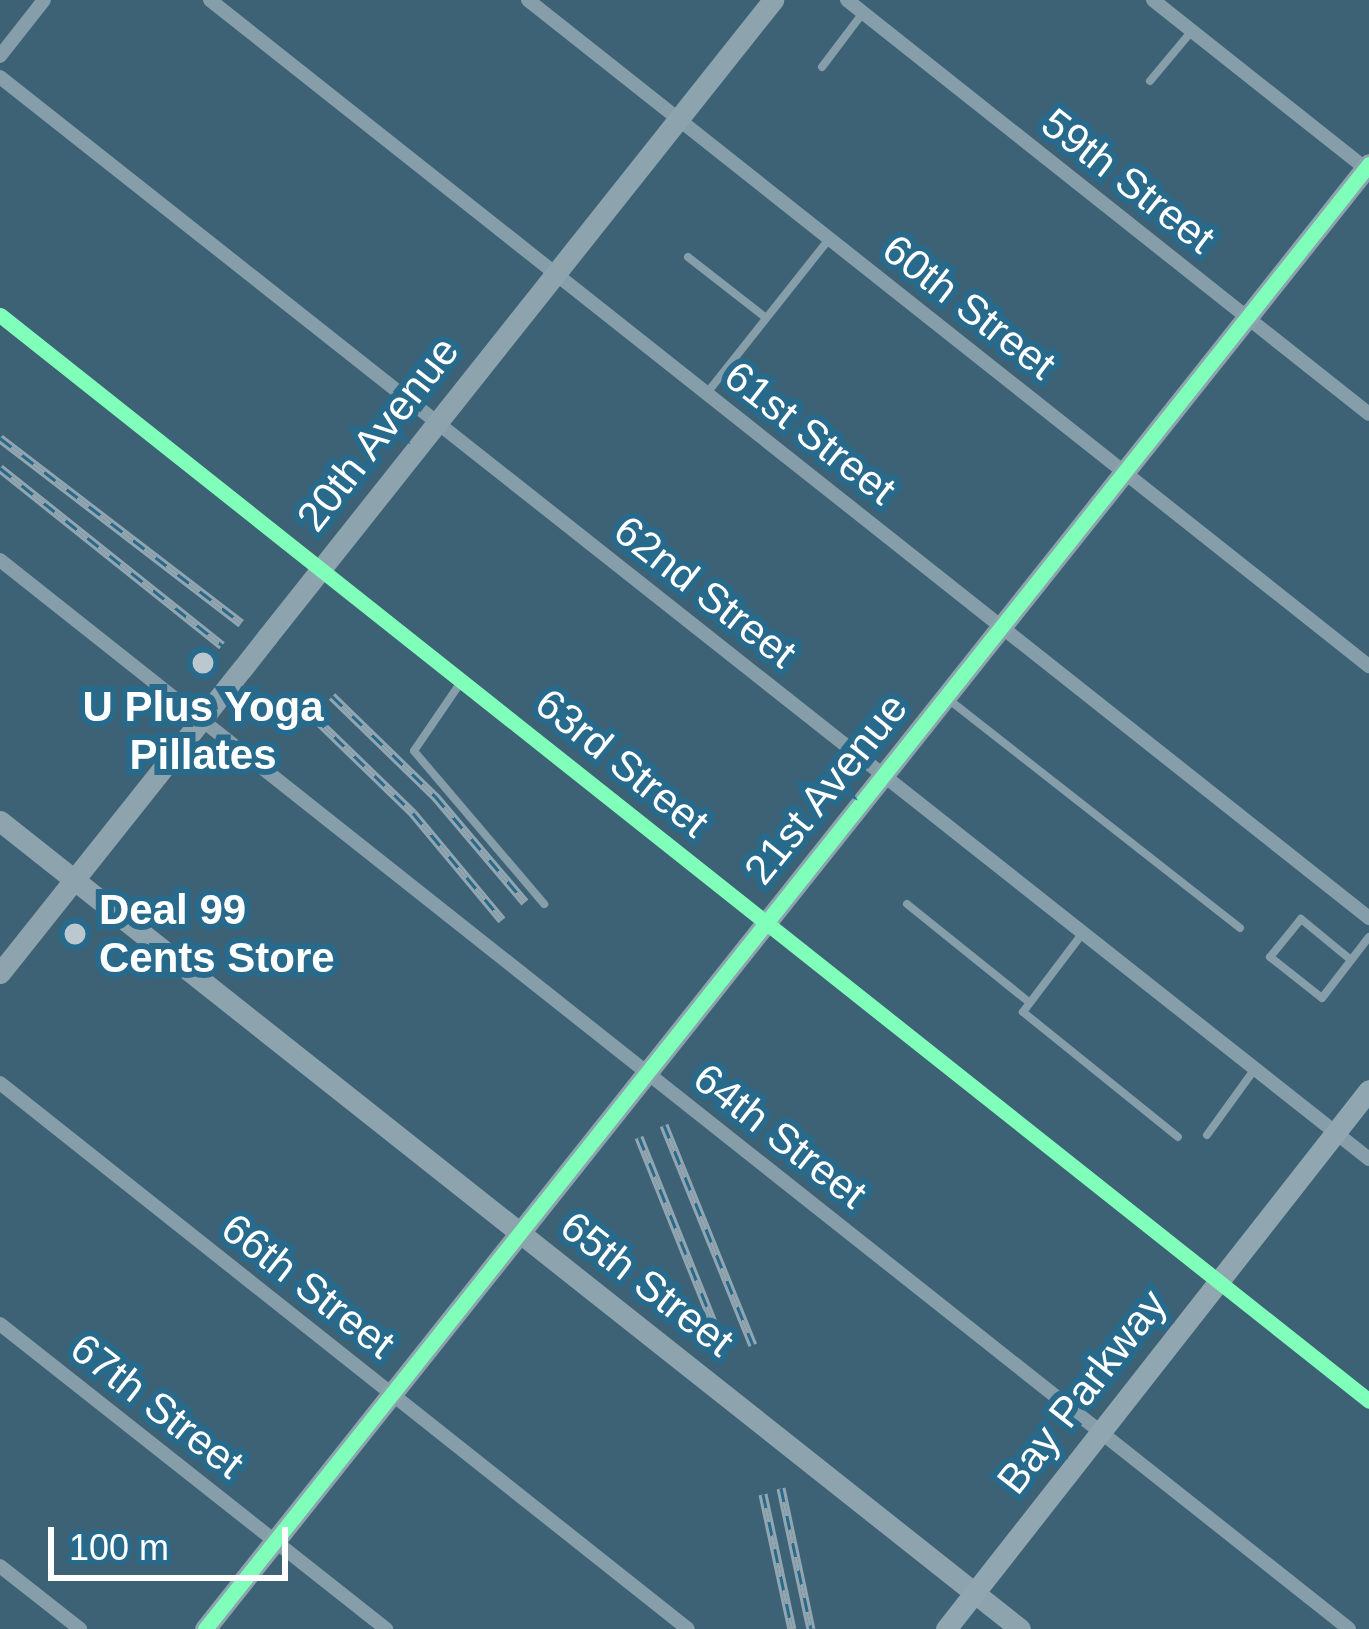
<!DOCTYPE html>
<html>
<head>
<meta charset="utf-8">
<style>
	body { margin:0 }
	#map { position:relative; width:1369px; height:1629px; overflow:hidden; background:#3e6275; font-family:Arial,sans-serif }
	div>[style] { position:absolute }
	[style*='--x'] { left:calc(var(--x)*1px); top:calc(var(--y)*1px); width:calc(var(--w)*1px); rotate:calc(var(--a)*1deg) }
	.lane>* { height:8px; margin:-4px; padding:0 4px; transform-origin:4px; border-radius:4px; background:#859ea9 }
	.street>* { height:14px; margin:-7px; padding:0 7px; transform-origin:7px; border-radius:7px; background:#859ea9 }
	.secondary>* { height:21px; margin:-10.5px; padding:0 10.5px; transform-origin:10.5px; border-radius:10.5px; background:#8da3ae }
	.primary>* { height:21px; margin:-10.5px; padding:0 10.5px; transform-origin:10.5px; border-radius:10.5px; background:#90a6b0 }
	.rail>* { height:9px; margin-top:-4.5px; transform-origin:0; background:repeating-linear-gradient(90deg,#286a8b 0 14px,#92a6b1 0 28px); box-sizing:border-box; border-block:3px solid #92a6b1 }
	.secondary-bridge>* { height:21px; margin:-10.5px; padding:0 10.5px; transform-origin:10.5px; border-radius:10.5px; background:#8da3ae }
	.cycleway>* { height:15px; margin:-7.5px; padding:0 7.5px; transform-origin:7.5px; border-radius:7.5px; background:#80ffba }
	.dots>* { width:33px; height:33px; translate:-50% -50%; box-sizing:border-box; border:6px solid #286a8b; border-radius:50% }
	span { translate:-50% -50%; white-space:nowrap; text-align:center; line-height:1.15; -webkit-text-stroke:12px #286a8b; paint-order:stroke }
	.street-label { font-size:42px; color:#fff }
	.poi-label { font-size:42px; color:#fff; font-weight:700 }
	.left { translate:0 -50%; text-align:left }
	.scale { position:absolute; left:48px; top:1527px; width:240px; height:54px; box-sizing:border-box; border:6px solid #fff; border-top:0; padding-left:15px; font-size:36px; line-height:42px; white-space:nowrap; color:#fff; -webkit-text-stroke:9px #286a8b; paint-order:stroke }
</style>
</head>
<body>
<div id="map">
	<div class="lane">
		<i style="--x:822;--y:67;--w:66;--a:-53"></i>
		<i style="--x:1150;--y:81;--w:64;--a:-50.1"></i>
		<i style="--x:688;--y:257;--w:99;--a:38"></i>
		<i style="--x:707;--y:393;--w:196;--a:-51.6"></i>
		<i style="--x:461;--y:682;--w:83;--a:124.3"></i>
		<i style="--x:414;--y:751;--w:201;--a:49.6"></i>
		<i style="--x:948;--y:699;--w:371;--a:38.1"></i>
		<i style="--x:907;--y:904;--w:156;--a:38.8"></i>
		<i style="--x:1082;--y:934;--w:98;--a:127.1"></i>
		<i style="--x:1023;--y:1012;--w:199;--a:38.9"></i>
		<i style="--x:1351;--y:960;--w:65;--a:-140.6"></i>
		<i style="--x:1301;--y:919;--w:49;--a:129.2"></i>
		<i style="--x:1270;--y:957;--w:66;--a:38.3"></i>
		<i style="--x:1322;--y:998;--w:77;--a:-52.4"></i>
		<i style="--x:1207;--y:1135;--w:80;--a:-54.1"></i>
	</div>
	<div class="street">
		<i style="--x:210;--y:0;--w:1479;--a:38.38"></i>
		<i style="--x:528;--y:0;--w:1073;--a:38.38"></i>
		<i style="--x:847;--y:0;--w:666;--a:38.42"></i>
		<i style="--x:1153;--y:0;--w:275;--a:38.4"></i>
		<i style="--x:0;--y:56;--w:71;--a:-51.8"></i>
		<i style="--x:0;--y:77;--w:1745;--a:38.32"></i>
		<i style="--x:0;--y:315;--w:1747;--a:38.42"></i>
		<i style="--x:0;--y:560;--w:1721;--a:38.39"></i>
		<i style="--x:0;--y:1083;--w:878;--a:38.44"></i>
		<i style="--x:0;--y:1324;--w:492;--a:38.3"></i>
		<i style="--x:0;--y:1566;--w:102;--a:38.2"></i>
	</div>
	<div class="secondary">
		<i style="--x:267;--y:637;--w:814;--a:-51.54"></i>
		<i style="--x:0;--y:821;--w:1301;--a:38.38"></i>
		<i style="--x:0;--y:973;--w:389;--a:-51.5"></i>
		<i style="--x:205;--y:1629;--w:1871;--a:-51.53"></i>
	</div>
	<div class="primary">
		<i style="--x:946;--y:1629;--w:685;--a:-51.88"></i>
	</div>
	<div class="rail">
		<i style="--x:0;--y:438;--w:304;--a:37.5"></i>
		<i style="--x:0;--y:468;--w:284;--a:38.6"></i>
		<i style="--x:332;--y:696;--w:144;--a:44.2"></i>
		<i style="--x:435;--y:796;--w:139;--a:49.7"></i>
		<i style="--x:314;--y:717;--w:138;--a:44.1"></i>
		<i style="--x:413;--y:813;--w:139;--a:50.2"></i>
		<i style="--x:664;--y:1125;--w:237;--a:68"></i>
		<i style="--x:639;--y:1137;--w:224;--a:68.2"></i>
		<i style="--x:781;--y:1488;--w:144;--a:78"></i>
		<i style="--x:763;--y:1494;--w:138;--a:77.9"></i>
	</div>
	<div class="secondary-bridge">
		<i style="--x:242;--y:669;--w:41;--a:-52"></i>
	</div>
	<div class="cycleway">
		<i style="--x:0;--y:315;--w:1747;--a:38.42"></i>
		<i style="--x:205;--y:1629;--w:1871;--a:-51.53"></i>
	</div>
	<div class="dots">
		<i style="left:203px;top:663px;background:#bbc8cf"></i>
		<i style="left:75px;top:934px;background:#bbc8cf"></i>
	</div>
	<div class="street-label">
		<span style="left:1128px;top:181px;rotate:38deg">59th Street</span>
		<span style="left:969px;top:307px;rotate:38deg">60th Street</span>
		<span style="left:810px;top:433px;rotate:38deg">61st Street</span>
		<span style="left:378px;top:434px;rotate:-52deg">20th Avenue</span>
		<span style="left:705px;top:592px;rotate:38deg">62nd Street</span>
		<span style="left:622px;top:763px;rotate:39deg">63rd Street</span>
		<span style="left:826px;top:789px;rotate:-51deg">21st Avenue</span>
		<span style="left:780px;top:1136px;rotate:38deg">64th Street</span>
		<span style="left:647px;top:1284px;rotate:38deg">65th Street</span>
		<span style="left:308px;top:1286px;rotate:38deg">66th Street</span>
		<span style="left:1082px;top:1392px;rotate:-52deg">Bay Parkway</span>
		<span style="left:157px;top:1406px;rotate:38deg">67th Street</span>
	</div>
	<div class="poi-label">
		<span style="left:203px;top:731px">U Plus Yoga<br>Pillates</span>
		<span class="left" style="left:99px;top:934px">Deal 99<br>Cents Store</span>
	</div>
	<div class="scale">100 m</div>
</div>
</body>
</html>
